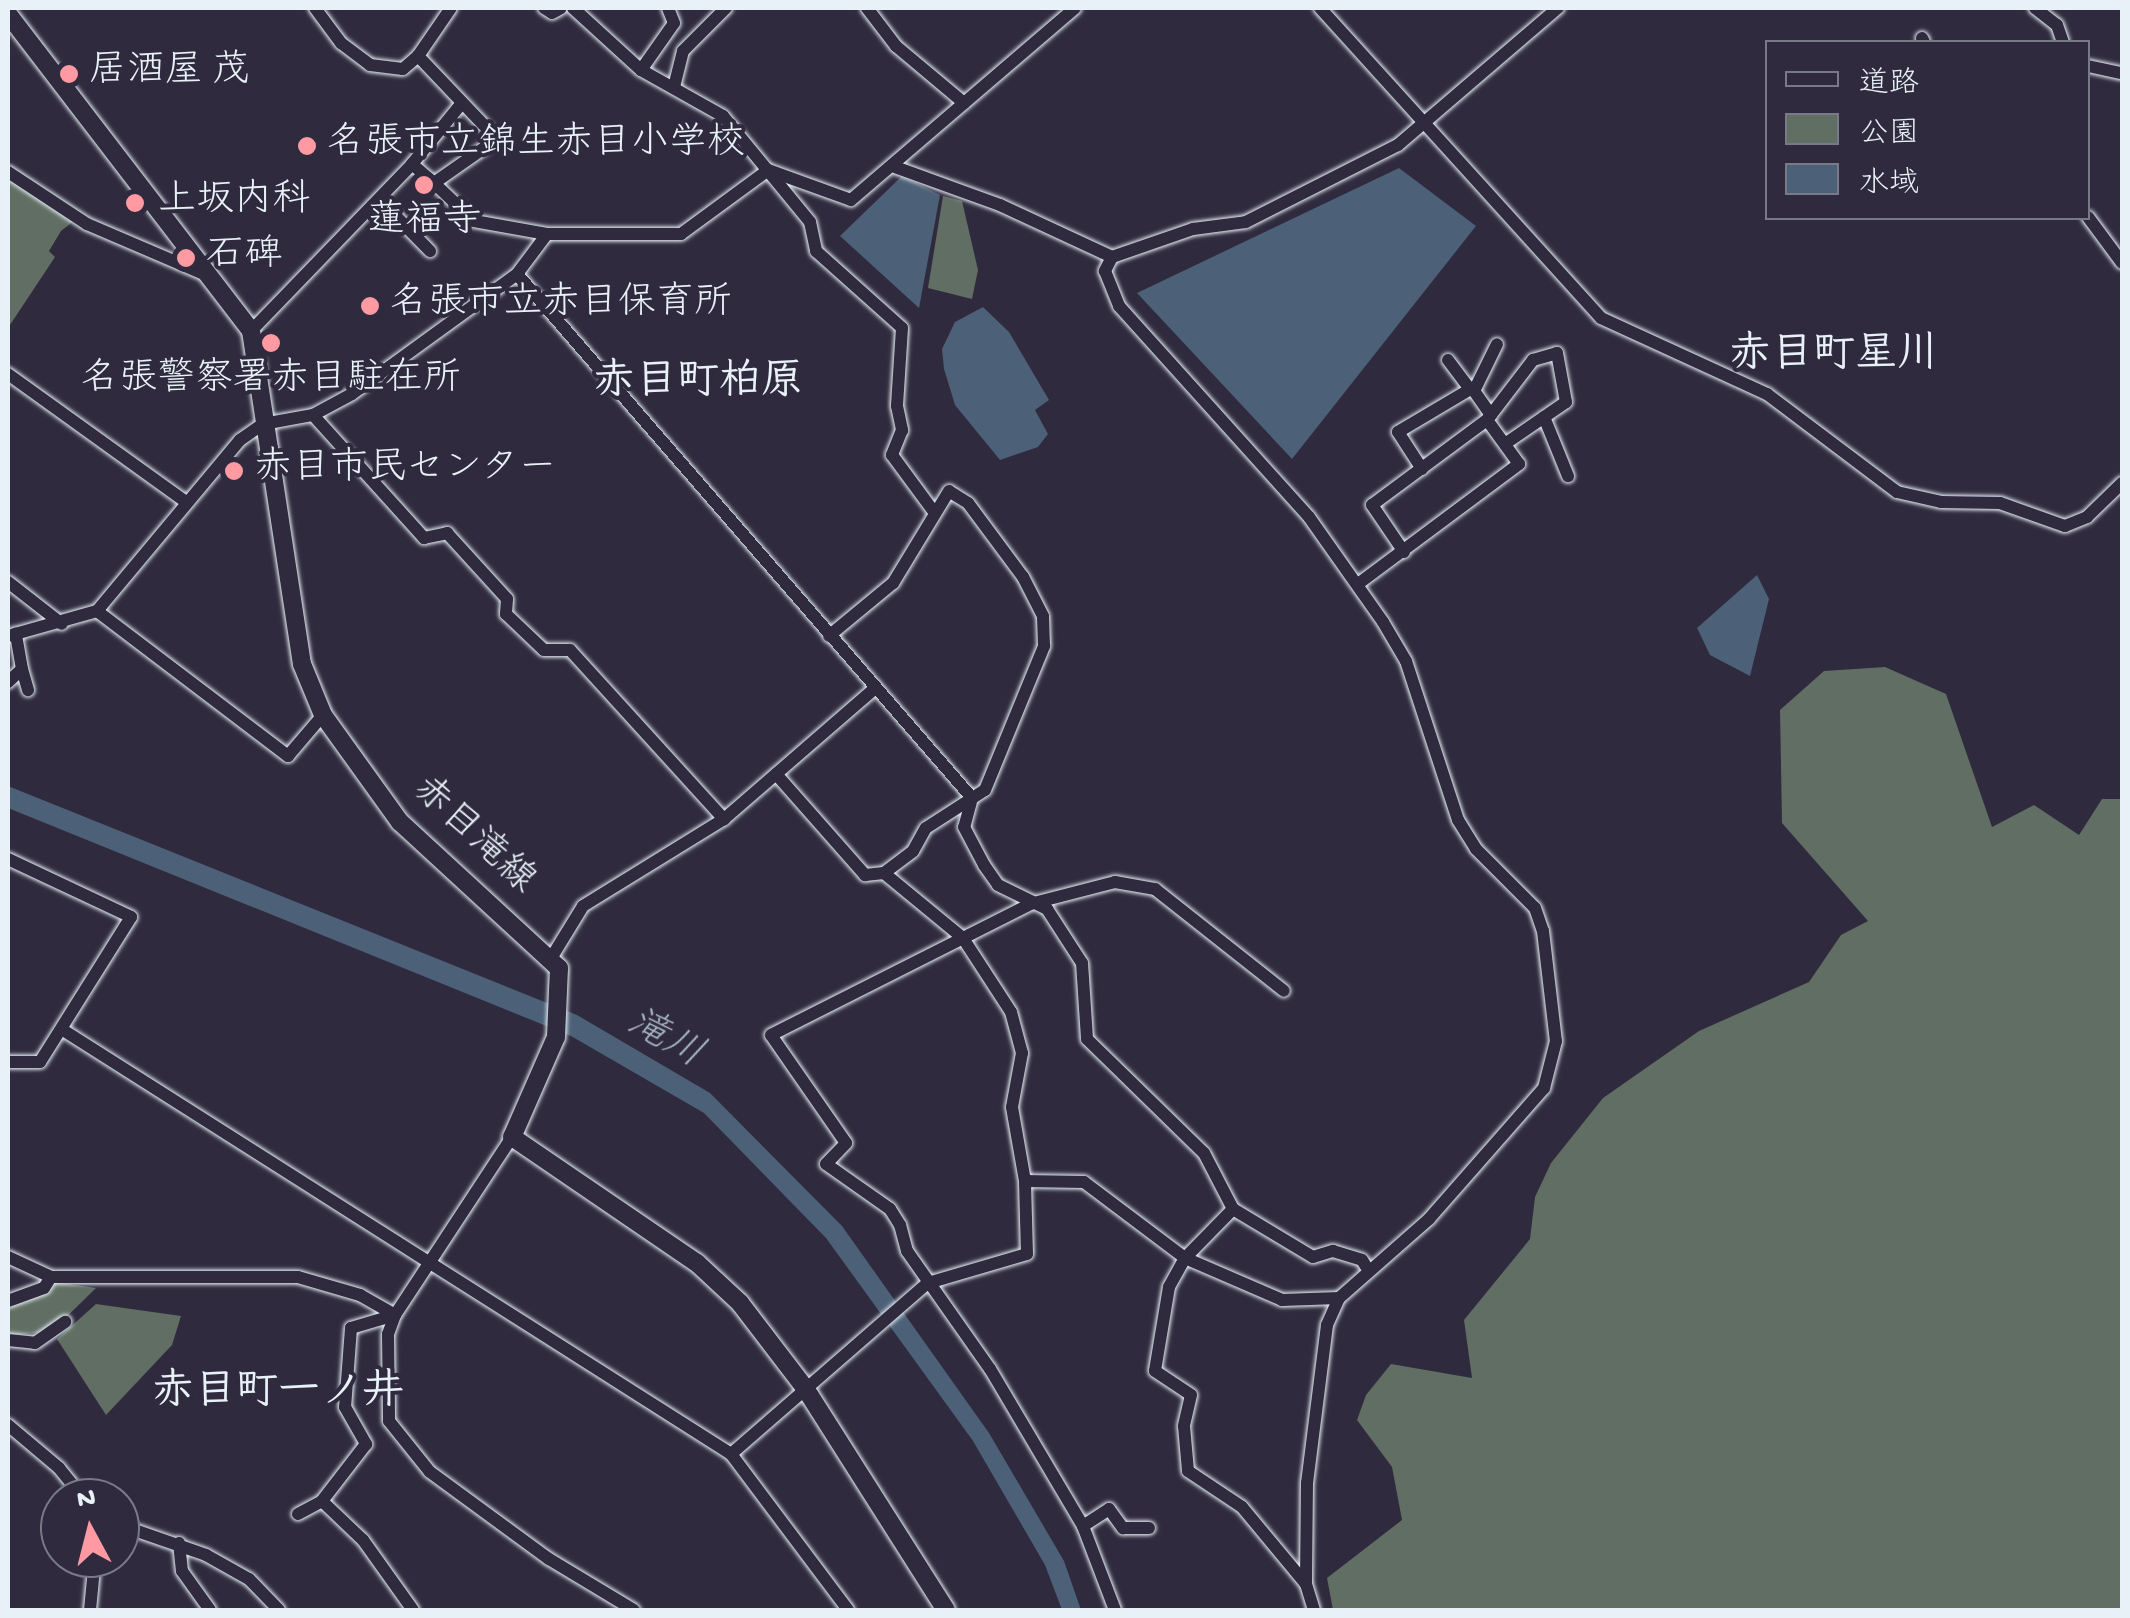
<!DOCTYPE html>
<html>
<head>
<meta charset="utf-8">
<style>
	body { margin:0 }
	#map { position:relative; width:2130px; height:1618px; overflow:hidden; background:#2f2a3d; font-family:"Gochi Hand","Klee One",sans-serif }
	div>[style] { position:absolute }
	[style*='--x'] { left:calc(var(--x)*1px); top:calc(var(--y)*1px); width:calc(var(--w)*1px); rotate:calc(var(--a)*1deg) }
	.green>* { inset:0; background:#606e63 }
	.water>* { inset:0; background:#4c6077 }
	.roads { filter:drop-shadow(0 0 2px #e8f1f8) drop-shadow(0 0 2px #e8f1f8) }
	.minor>* { height:12px; margin:-6px; padding:0 6px; transform-origin:6px; border-radius:6px; background:#2f2a3d }
	.major>* { height:18px; margin:-9px; padding:0 9px; transform-origin:9px; border-radius:9px; background:#2f2a3d }
	.dots>* { width:28px; height:28px; translate:-50% -50%; box-sizing:border-box; border:5px solid #2f2a3d; border-radius:50% }
	span { translate:-50% -50%; white-space:nowrap; text-align:center; line-height:1.15; -webkit-text-stroke:8px #2f2a3d; paint-order:stroke }
	.poi-label { font-size:38px; color:#e8f1f8 }
	.left { translate:0 -50%; text-align:left }
	.street-label { font-size:38px; color:#e8f1f8 }
	.water-label { font-size:40px; color:#aab7c4; font-style:italic }
	.quarter-label { font-size:42px; color:#e8f1f8; font-weight:700 }
	.frame { position:absolute; inset:0; border:10px solid #e8f1f8; pointer-events:none }
	.legend { position:absolute; left:1765px; top:40px; width:325px; height:180px; box-sizing:border-box; background:#2f2a3d; border:2px solid #797a88; margin:0; padding:12px 18px; list-style:none; font-size:30px; color:#e8f1f8 }
	.legend li { display:flex; align-items:center; gap:20px; height:50px }
	.legend b { width:50px; border:2px solid #797a88 }
	.north { position:absolute; left:40px; top:1478px; width:100px; height:100px; box-sizing:border-box; background:#2f2a3d; border:2px solid #797a88; border-radius:50%; rotate:353deg; font-size:28px; font-weight:700; line-height:40px; text-align:center; color:#e8f1f8 }
	.north::after { content:''; display:block; margin:auto; width:35px; height:45px; background:#ff9aa2; clip-path:polygon(50% 0,100% 100%,50% 72%,0 100%) }
</style>
</head>
<body>
<div id="map">
	<div class="green">
		<i style="clip-path:polygon(8px 176px,75px 220px,61px 231px,49px 251px,55px 257px,8px 328px)"></i>
		<i style="clip-path:polygon(943px 196px,962px 201px,978px 270px,972px 299px,928px 288px)"></i>
		<i style="clip-path:polygon(1885px 667px,1946px 694px,1992px 827px,2034px 805px,2079px 835px,2102px 799px,2122px 799px,2122px 1610px,1333px 1610px,1327px 1578px,1402px 1520px,1392px 1467px,1357px 1420px,1366px 1395px,1391px 1364px,1472px 1378px,1464px 1320px,1530px 1239px,1535px 1197px,1551px 1163px,1603px 1098px,1699px 1031px,1809px 982px,1841px 935px,1868px 921px,1782px 823px,1780px 710px,1824px 671px)"></i>
		<i style="clip-path:polygon(52px 1282px,96px 1288px,51px 1332px,8px 1335px,8px 1306px)"></i>
		<i style="clip-path:polygon(96px 1304px,181px 1316px,172px 1345px,106px 1415px,57px 1339px)"></i>
	</div>
	<div class="water">
		<i style="clip-path:polygon(1399px 168px,1476px 226px,1292px 459px,1137px 293px)"></i>
		<i style="clip-path:polygon(902px 176px,940px 195px,919px 308px,840px 236px)"></i>
		<i style="clip-path:polygon(983px 307px,1009px 332px,1049px 400px,1035px 410px,1048px 434px,1038px 447px,1000px 460px,955px 405px,944px 369px,942px 349px,955px 322px)"></i>
		<i style="clip-path:polygon(1757px 575px,1769px 599px,1750px 676px,1710px 655px,1697px 628px)"></i>
		<i style="clip-path:polygon(8px 786px,577px 1015px,710px 1093px,842px 1226px,989px 1433px,1064px 1561px,1081px 1610px,1062px 1610px,1045px 1565px,973px 1441px,826px 1238px,704px 1113px,571px 1036px,8px 808px)"></i>
	</div>
	<div class="roads">
		<div class="minor">
			<i style="--x:315;--y:8;--w:44;--a:53.4"></i>
			<i style="--x:341;--y:43;--w:36;--a:37"></i>
			<i style="--x:370;--y:65;--w:33;--a:7"></i>
			<i style="--x:403;--y:69;--w:20;--a:-41"></i>
			<i style="--x:544;--y:8;--w:9;--a:32"></i>
			<i style="--x:552;--y:13;--w:10;--a:-29"></i>
			<i style="--x:573;--y:8;--w:92;--a:42.4"></i>
			<i style="--x:641;--y:70;--w:94;--a:29.3"></i>
			<i style="--x:723;--y:116;--w:137;--a:50.6"></i>
			<i style="--x:810;--y:222;--w:30;--a:78"></i>
			<i style="--x:816;--y:251;--w:115;--a:41.8"></i>
			<i style="--x:902;--y:328;--w:78;--a:93.7"></i>
			<i style="--x:897;--y:406;--w:25;--a:78"></i>
			<i style="--x:902;--y:430;--w:27;--a:112"></i>
			<i style="--x:892;--y:455;--w:71;--a:53.6"></i>
			<i style="--x:867;--y:8;--w:48;--a:52.7"></i>
			<i style="--x:896;--y:46;--w:89;--a:40"></i>
			<i style="--x:1320;--y:8;--w:418;--a:47.8"></i>
			<i style="--x:1601;--y:318;--w:183;--a:24.6"></i>
			<i style="--x:1767;--y:394;--w:163;--a:37"></i>
			<i style="--x:1897;--y:492;--w:45;--a:12.8"></i>
			<i style="--x:1941;--y:502;--w:59;--a:1"></i>
			<i style="--x:2000;--y:503;--w:69;--a:19.5"></i>
			<i style="--x:2065;--y:526;--w:24;--a:-22"></i>
			<i style="--x:2087;--y:517;--w:49;--a:-44.2"></i>
			<i style="--x:2035;--y:8;--w:28;--a:38"></i>
			<i style="--x:2057;--y:25;--w:18;--a:71"></i>
			<i style="--x:1922;--y:38;--w:4;--a:63"></i>
			<i style="--x:2088;--y:66;--w:35;--a:12"></i>
			<i style="--x:641;--y:70;--w:57;--a:-54.9"></i>
			<i style="--x:674;--y:23;--w:16;--a:-112"></i>
			<i style="--x:674;--y:87;--w:37;--a:-76"></i>
			<i style="--x:683;--y:51;--w:61;--a:-45"></i>
			<i style="--x:412;--y:164;--w:79;--a:-50.7"></i>
			<i style="--x:895;--y:167;--w:112;--a:19.9"></i>
			<i style="--x:1000;--y:205;--w:123;--a:24.9"></i>
			<i style="--x:1112;--y:257;--w:86;--a:-19.1"></i>
			<i style="--x:1193;--y:229;--w:53;--a:-7.5"></i>
			<i style="--x:1246;--y:222;--w:170;--a:-26.9"></i>
			<i style="--x:1398;--y:145;--w:211;--a:-40.6"></i>
			<i style="--x:8;--y:172;--w:95;--a:33.4"></i>
			<i style="--x:87;--y:224;--w:129;--a:23.2"></i>
			<i style="--x:434;--y:183;--w:55;--a:43.5"></i>
			<i style="--x:474;--y:221;--w:74;--a:10.1"></i>
			<i style="--x:379;--y:199;--w:73;--a:45.6"></i>
			<i style="--x:2088;--y:217;--w:57;--a:53.5"></i>
			<i style="--x:1112;--y:257;--w:16;--a:117"></i>
			<i style="--x:1105;--y:271;--w:38;--a:68"></i>
			<i style="--x:1119;--y:306;--w:284;--a:48"></i>
			<i style="--x:1309;--y:517;--w:128;--a:54.8"></i>
			<i style="--x:1383;--y:622;--w:45;--a:59.5"></i>
			<i style="--x:1406;--y:661;--w:167;--a:71.9"></i>
			<i style="--x:1458;--y:820;--w:34;--a:58"></i>
			<i style="--x:1476;--y:849;--w:83;--a:45"></i>
			<i style="--x:1535;--y:908;--w:24;--a:71"></i>
			<i style="--x:1543;--y:931;--w:111;--a:83.3"></i>
			<i style="--x:1556;--y:1041;--w:49;--a:104.3"></i>
			<i style="--x:1544;--y:1088;--w:174;--a:131.3"></i>
			<i style="--x:1429;--y:1219;--w:120;--a:138.7"></i>
			<i style="--x:1339;--y:1298;--w:30;--a:114"></i>
			<i style="--x:1327;--y:1325;--w:159;--a:97.2"></i>
			<i style="--x:1307;--y:1483;--w:101;--a:90.6"></i>
			<i style="--x:1306;--y:1584;--w:27;--a:73"></i>
			<i style="--x:517;--y:274;--w:694;--a:49.03"></i>
			<i style="--x:251;--y:331;--w:232;--a:-46"></i>
			<i style="--x:412;--y:164;--w:29;--a:41"></i>
			<i style="--x:434;--y:183;--w:77;--a:-34.9"></i>
			<i style="--x:497;--y:139;--w:115;--a:-133.6"></i>
			<i style="--x:418;--y:56;--w:58;--a:-55.5"></i>
			<i style="--x:1448;--y:360;--w:36;--a:53"></i>
			<i style="--x:8;--y:374;--w:219;--a:35.7"></i>
			<i style="--x:1474;--y:391;--w:52;--a:-63.9"></i>
			<i style="--x:313;--y:415;--w:166;--a:47.9"></i>
			<i style="--x:424;--y:538;--w:24;--a:-12"></i>
			<i style="--x:447;--y:533;--w:89;--a:47.7"></i>
			<i style="--x:507;--y:599;--w:15;--a:94"></i>
			<i style="--x:506;--y:614;--w:52;--a:43.5"></i>
			<i style="--x:544;--y:650;--w:26;--a:0"></i>
			<i style="--x:570;--y:650;--w:229;--a:47.7"></i>
			<i style="--x:1544;--y:417;--w:64;--a:67.9"></i>
			<i style="--x:1422;--y:469;--w:44;--a:-123"></i>
			<i style="--x:1398;--y:432;--w:86;--a:-30.7"></i>
			<i style="--x:1472;--y:388;--w:33;--a:55"></i>
			<i style="--x:1404;--y:552;--w:57;--a:-124.2"></i>
			<i style="--x:1372;--y:505;--w:143;--a:-36.5"></i>
			<i style="--x:1487;--y:420;--w:76;--a:-52.5"></i>
			<i style="--x:1533;--y:360;--w:25;--a:-16"></i>
			<i style="--x:1557;--y:353;--w:50;--a:79.6"></i>
			<i style="--x:1566;--y:402;--w:74;--a:145.5"></i>
			<i style="--x:8;--y:582;--w:68;--a:37.9"></i>
			<i style="--x:1358;--y:584;--w:201;--a:-36.7"></i>
			<i style="--x:1519;--y:464;--w:54;--a:-126"></i>
			<i style="--x:97;--y:611;--w:240;--a:37.2"></i>
			<i style="--x:288;--y:756;--w:54;--a:-49.5"></i>
			<i style="--x:8;--y:636;--w:92;--a:-15.7"></i>
			<i style="--x:97;--y:611;--w:223;--a:-50.1"></i>
			<i style="--x:240;--y:440;--w:28;--a:-35"></i>
			<i style="--x:263;--y:424;--w:51;--a:-10.2"></i>
			<i style="--x:313;--y:415;--w:44;--a:-28.3"></i>
			<i style="--x:352;--y:394;--w:204;--a:-36"></i>
			<i style="--x:517;--y:274;--w:50;--a:-53.1"></i>
			<i style="--x:547;--y:234;--w:134;--a:0"></i>
			<i style="--x:681;--y:234;--w:108;--a:-36.3"></i>
			<i style="--x:768;--y:170;--w:88;--a:19.9"></i>
			<i style="--x:851;--y:200;--w:295;--a:-40.6"></i>
			<i style="--x:22;--y:669;--w:22;--a:74"></i>
			<i style="--x:8;--y:682;--w:19;--a:-43"></i>
			<i style="--x:22;--y:669;--w:36;--a:-100"></i>
			<i style="--x:776;--y:774;--w:135;--a:48.6"></i>
			<i style="--x:865;--y:875;--w:19;--a:-6"></i>
			<i style="--x:884;--y:873;--w:36;--a:-37"></i>
			<i style="--x:913;--y:851;--w:26;--a:-61"></i>
			<i style="--x:926;--y:828;--w:70;--a:-32.8"></i>
			<i style="--x:985;--y:790;--w:156;--a:-67.7"></i>
			<i style="--x:1044;--y:646;--w:30;--a:-92"></i>
			<i style="--x:1043;--y:616;--w:44;--a:-117.1"></i>
			<i style="--x:1023;--y:577;--w:92;--a:-126.6"></i>
			<i style="--x:968;--y:503;--w:22;--a:-148"></i>
			<i style="--x:949;--y:491;--w:108;--a:121.3"></i>
			<i style="--x:893;--y:583;--w:83;--a:140.4"></i>
			<i style="--x:972;--y:798;--w:30;--a:105"></i>
			<i style="--x:964;--y:827;--w:43;--a:62.2"></i>
			<i style="--x:984;--y:865;--w:24;--a:55"></i>
			<i style="--x:998;--y:885;--w:55;--a:26.1"></i>
			<i style="--x:1047;--y:909;--w:64;--a:57.1"></i>
			<i style="--x:1082;--y:963;--w:76;--a:86.2"></i>
			<i style="--x:1087;--y:1039;--w:163;--a:44.3"></i>
			<i style="--x:1204;--y:1153;--w:63;--a:62.6"></i>
			<i style="--x:1233;--y:1209;--w:93;--a:31"></i>
			<i style="--x:1313;--y:1257;--w:21;--a:-17"></i>
			<i style="--x:1333;--y:1251;--w:30;--a:17"></i>
			<i style="--x:1362;--y:1260;--w:13;--a:58"></i>
			<i style="--x:8;--y:859;--w:136;--a:25.2"></i>
			<i style="--x:131;--y:917;--w:171;--a:122.1"></i>
			<i style="--x:40;--y:1062;--w:32;--a:180"></i>
			<i style="--x:553;--y:955;--w:57;--a:-58.5"></i>
			<i style="--x:583;--y:906;--w:166;--a:-31.7"></i>
			<i style="--x:724;--y:819;--w:200;--a:-40.9"></i>
			<i style="--x:63;--y:1030;--w:791;--a:32.4"></i>
			<i style="--x:731;--y:1454;--w:195;--a:53.1"></i>
			<i style="--x:512;--y:1137;--w:213;--a:123.3"></i>
			<i style="--x:395;--y:1315;--w:20;--a:110"></i>
			<i style="--x:388;--y:1334;--w:87;--a:89.3"></i>
			<i style="--x:389;--y:1421;--w:65;--a:51.2"></i>
			<i style="--x:430;--y:1472;--w:147;--a:36.2"></i>
			<i style="--x:549;--y:1559;--w:99;--a:31"></i>
			<i style="--x:1025;--y:1181;--w:59;--a:1"></i>
			<i style="--x:1084;--y:1182;--w:126;--a:37"></i>
			<i style="--x:1185;--y:1258;--w:106;--a:23.4"></i>
			<i style="--x:1282;--y:1300;--w:57;--a:-2"></i>
			<i style="--x:1233;--y:1209;--w:69;--a:134.4"></i>
			<i style="--x:1185;--y:1258;--w:33;--a:119"></i>
			<i style="--x:1169;--y:1287;--w:85;--a:99.5"></i>
			<i style="--x:1155;--y:1371;--w:43;--a:33.7"></i>
			<i style="--x:1191;--y:1395;--w:32;--a:103"></i>
			<i style="--x:1184;--y:1426;--w:45;--a:84.9"></i>
			<i style="--x:1188;--y:1471;--w:65;--a:33.7"></i>
			<i style="--x:1242;--y:1507;--w:100;--a:50.3"></i>
			<i style="--x:8;--y:1257;--w:47;--a:24.9"></i>
			<i style="--x:51;--y:1277;--w:247;--a:0"></i>
			<i style="--x:298;--y:1277;--w:65;--a:16.2"></i>
			<i style="--x:360;--y:1295;--w:40;--a:29.7"></i>
			<i style="--x:8;--y:1301;--w:38;--a:-20"></i>
			<i style="--x:44;--y:1288;--w:13;--a:-58"></i>
			<i style="--x:395;--y:1315;--w:46;--a:163.5"></i>
			<i style="--x:351;--y:1328;--w:79;--a:94.3"></i>
			<i style="--x:345;--y:1407;--w:43;--a:60.4"></i>
			<i style="--x:366;--y:1444;--w:72;--a:127.7"></i>
			<i style="--x:322;--y:1501;--w:57;--a:43.6"></i>
			<i style="--x:363;--y:1540;--w:86;--a:54.5"></i>
			<i style="--x:8;--y:1340;--w:27;--a:6"></i>
			<i style="--x:35;--y:1343;--w:37;--a:-35"></i>
			<i style="--x:8;--y:1425;--w:67;--a:40.1"></i>
			<i style="--x:59;--y:1468;--w:38;--a:51"></i>
			<i style="--x:731;--y:1454;--w:261;--a:-41"></i>
			<i style="--x:928;--y:1283;--w:103;--a:-16.3"></i>
			<i style="--x:1027;--y:1254;--w:73;--a:-91.6"></i>
			<i style="--x:1025;--y:1181;--w:75;--a:-100"></i>
			<i style="--x:1012;--y:1107;--w:55;--a:-79.5"></i>
			<i style="--x:1022;--y:1053;--w:42;--a:-105"></i>
			<i style="--x:1011;--y:1012;--w:88;--a:-123"></i>
			<i style="--x:963;--y:938;--w:102;--a:-140.6"></i>
			<i style="--x:298;--y:1514;--w:27;--a:-28"></i>
			<i style="--x:120;--y:1525;--w:91;--a:19.2"></i>
			<i style="--x:206;--y:1555;--w:49;--a:29.2"></i>
			<i style="--x:249;--y:1579;--w:43;--a:45.9"></i>
			<i style="--x:1083;--y:1526;--w:31;--a:-33"></i>
			<i style="--x:1109;--y:1509;--w:24;--a:54"></i>
			<i style="--x:1123;--y:1528;--w:26;--a:0"></i>
			<i style="--x:179;--y:1543;--w:28;--a:84"></i>
			<i style="--x:182;--y:1571;--w:48;--a:54.3"></i>
			<i style="--x:90;--y:1610;--w:52;--a:-84.5"></i>
			<i style="--x:1115;--y:1610;--w:90;--a:-110.9"></i>
			<i style="--x:1083;--y:1526;--w:182;--a:-120.6"></i>
			<i style="--x:990;--y:1369;--w:144;--a:-125.1"></i>
			<i style="--x:907;--y:1251;--w:27;--a:-105"></i>
			<i style="--x:900;--y:1225;--w:19;--a:-122"></i>
			<i style="--x:890;--y:1209;--w:78;--a:-144.9"></i>
			<i style="--x:826;--y:1164;--w:29;--a:-46"></i>
			<i style="--x:846;--y:1143;--w:131;--a:-124.8"></i>
			<i style="--x:771;--y:1035;--w:290;--a:-26.8"></i>
			<i style="--x:1030;--y:904;--w:88;--a:-14.5"></i>
			<i style="--x:1115;--y:882;--w:41;--a:9.9"></i>
			<i style="--x:1155;--y:889;--w:164;--a:38.3"></i>
		</div>
		<div class="major">
			<i style="--x:8;--y:14;--w:399;--a:52.5"></i>
			<i style="--x:251;--y:331;--w:337;--a:81.3"></i>
			<i style="--x:302;--y:664;--w:55;--a:67.6"></i>
			<i style="--x:323;--y:715;--w:132;--a:54.3"></i>
			<i style="--x:400;--y:822;--w:216;--a:42.6"></i>
			<i style="--x:559;--y:968;--w:69;--a:92.5"></i>
			<i style="--x:556;--y:1037;--w:109;--a:113.7"></i>
			<i style="--x:512;--y:1137;--w:224;--a:34.3"></i>
			<i style="--x:697;--y:1263;--w:59;--a:42.9"></i>
			<i style="--x:740;--y:1303;--w:107;--a:52.6"></i>
			<i style="--x:805;--y:1388;--w:263;--a:57.6"></i>
		</div>
	</div>
	<div class="dots">
		<i style="left:69px;top:74px;background:#ff9aa2"></i>
		<i style="left:307px;top:146px;background:#ff9aa2"></i>
		<i style="left:424px;top:185px;background:#ff9aa2"></i>
		<i style="left:135px;top:203px;background:#ff9aa2"></i>
		<i style="left:186px;top:258px;background:#ff9aa2"></i>
		<i style="left:370px;top:306px;background:#ff9aa2"></i>
		<i style="left:271px;top:343px;background:#ff9aa2"></i>
		<i style="left:234px;top:471px;background:#ff9aa2"></i>
	</div>
	<div class="poi-label">
		<span class="left" style="left:89px;top:74px">居酒屋 茂</span>
		<span class="left" style="left:327px;top:146px">名張市立錦生赤目小学校</span>
		<span class="left" style="left:158px;top:203px">上坂内科</span>
		<span style="left:424px;top:224px">蓮福寺</span>
		<span class="left" style="left:206px;top:258px">石碑</span>
		<span class="left" style="left:390px;top:306px">名張市立赤目保育所</span>
		<span style="left:271px;top:382px">名張警察署赤目駐在所</span>
		<span class="left" style="left:254px;top:471px">赤目市民センター</span>
	</div>
	<div class="street-label">
		<span style="left:472px;top:837px;rotate:43deg">赤目滝線</span>
	</div>
	<div class="water-label">
		<span style="left:664px;top:1041px;rotate:29deg">滝川</span>
	</div>
	<div class="quarter-label">
		<span style="left:1834px;top:358px">赤目町星川</span>
		<span style="left:698px;top:385px">赤目町柏原</span>
		<span style="left:278px;top:1395px">赤目町一ノ井</span>
	</div>
	<div class="frame"></div>
	<ul class="legend">
	<li><b style="height:12px;background:#2f2a3d"></b>道路</li>
	<li><b style="height:28px;background:#606e63"></b>公園</li>
	<li><b style="height:28px;background:#4c6077"></b>水域</li>
	</ul>
	<div class="north">N</div>
</div>
</body>
</html>
